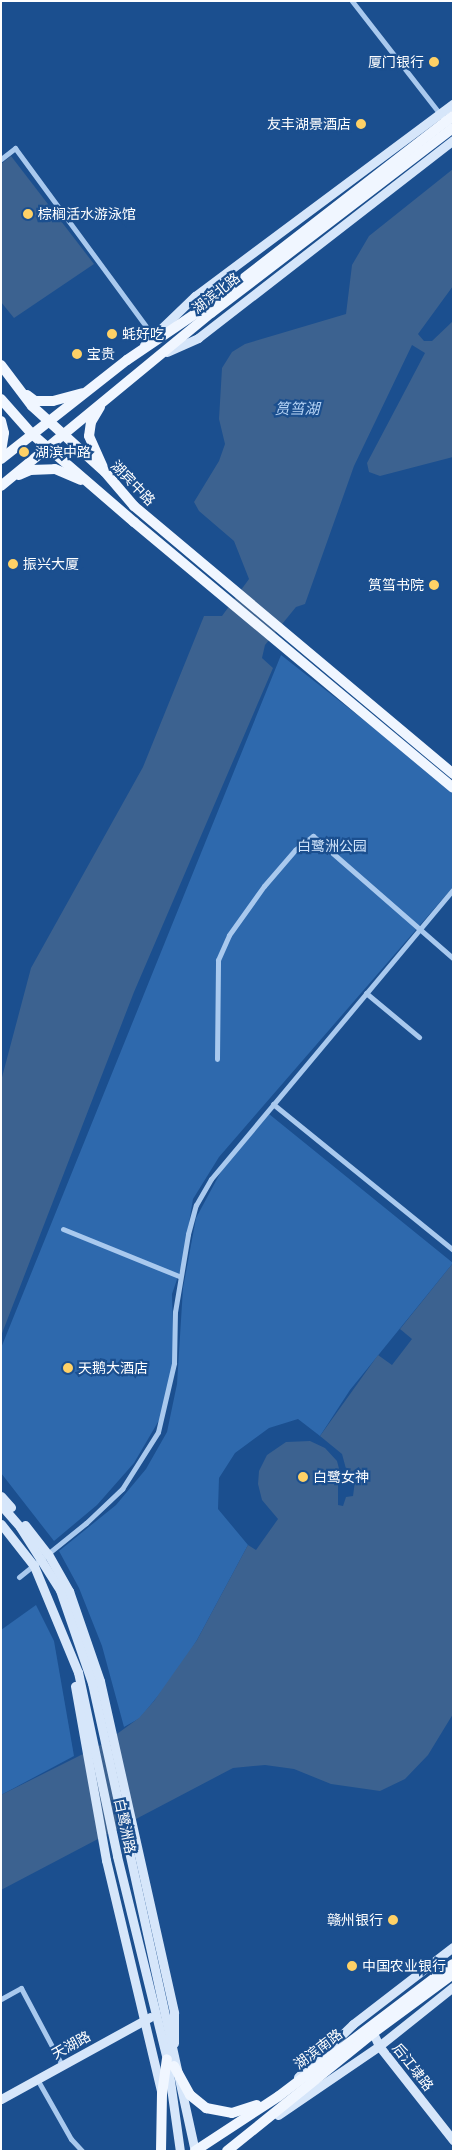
<!DOCTYPE html>
<html>
<head>
<meta charset="utf-8">
<style>
	body { margin:0 }
	#map { position:relative; width:454px; height:2152px; overflow:hidden; background:#1b4f8f; font-family:"PT Sans Narrow","Noto Sans SC",sans-serif }
	div>[style] { position:absolute }
	[style*='--x'] { left:calc(var(--x)*1px); top:calc(var(--y)*1px); width:calc(var(--w)*1px); rotate:calc(var(--a)*1deg) }
	.green>* { inset:0; background:#2e69ad }
	.water>* { inset:0; background:#3c6290 }
	.street>* { height:5px; margin:-2.5px; padding:0 2.5px; transform-origin:2.5px; border-radius:2.5px; background:#a9c9ee }
	.secondary>* { height:9px; margin:-4.5px; padding:0 4.5px; transform-origin:4.5px; border-radius:4.5px; background:#d6e6fa }
	.primary>* { height:10px; margin:-5px; padding:0 5px; transform-origin:5px; border-radius:5px; background:#f0f6ff }
	.dots>* { width:14px; height:14px; translate:-50% -50%; box-sizing:border-box; border:2px solid #1b4f8f; border-radius:50% }
	span { translate:-50% -50%; white-space:nowrap; text-align:center; line-height:1.15; -webkit-text-stroke:4.5px #1b4f8f; paint-order:stroke }
	.poi-label { font-size:14px; color:#fff }
	.right { translate:-100% -50%; text-align:right }
	.left { translate:0 -50%; text-align:left }
	.street-label { font-size:14px; color:#fff }
	.park-label { font-size:14px; color:#cfe3fa }
	.water-label { font-size:15px; color:#b5d3f5; font-style:italic }
	.frame { position:absolute; inset:0; border:2px solid #fff; pointer-events:none }
</style>
</head>
<body>
<div id="map">
	<div class="green">
		<i style="clip-path:polygon(281px 655px,453px 790px,453px 887px,219px 1157px,193px 1199px,182px 1265px,172px 1294px,174px 1363px,165px 1410px,134px 1463px,97px 1505px,54px 1541px,1px 1473px,1px 1348px)"></i>
		<i style="clip-path:polygon(269px 1114px,453px 1263px,350px 1390px,320px 1436px,298px 1419px,269px 1428px,235px 1453px,219px 1478px,218px 1509px,248px 1545px,197px 1640px,175px 1675px,140px 1718px,124px 1727px,102px 1646px,79px 1588px,59px 1551px,116px 1505px,146px 1469px,167px 1432px,177px 1384px,183px 1288px,196px 1218px,224px 1166px)"></i>
		<i style="clip-path:polygon(36px 1605px,54px 1641px,74px 1756px,1px 1795px,1px 1630px)"></i>
	</div>
	<div class="water">
		<i style="clip-path:polygon(11px 156px,94px 264px,14px 318px,1px 302px,1px 164px)"></i>
		<i style="clip-path:polygon(453px 169px,453px 286px,418px 334px,424px 341px,432px 341px,453px 321px,453px 457px,380px 476px,369px 472px,367px 463px,425px 353px,412px 345px,354px 466px,305px 604px,296px 607px,265px 645px,262px 658px,273px 668px,134px 992px,1px 1336px,1px 1081px,31px 968px,143px 767px,204px 616px,222px 616px,249px 579px,234px 541px,199px 511px,194px 502px,219px 461px,225px 444px,219px 419px,222px 368px,232px 352px,245px 344px,346px 314px,352px 265px,369px 236px)"></i>
		<i style="clip-path:polygon(453px 1263px,453px 1714px,428px 1755px,405px 1779px,380px 1791px,331px 1784px,294px 1769px,265px 1765px,233px 1768px,1px 1890px,1px 1795px,103px 1744px,139px 1718px,154px 1701px,197px 1640px,248px 1545px,256px 1550px,278px 1519px,262px 1500px,258px 1484px,259px 1471px,267px 1455px,286px 1442px,310px 1441px,325px 1448px,337px 1461px,342px 1480px,338px 1480px,338px 1505px,343px 1506px,346px 1497px,353px 1496px,355px 1481px,349px 1480px,342px 1454px,320px 1436px,378px 1355px,392px 1365px,412px 1339px,400px 1329px)"></i>
	</div>
	<div class="street">
		<i style="--x:352;--y:1;--w:155;--a:52.1"></i>
		<i style="--x:1;--y:159;--w:18;--a:-38"></i>
		<i style="--x:15;--y:148;--w:233;--a:53.7"></i>
		<i style="--x:366;--y:993;--w:69;--a:39.7"></i>
		<i style="--x:217;--y:1059;--w:99;--a:-89.4"></i>
		<i style="--x:218;--y:960;--w:27;--a:-66"></i>
		<i style="--x:229;--y:935;--w:60;--a:-54.5"></i>
		<i style="--x:264;--y:886;--w:48;--a:-49.3"></i>
		<i style="--x:295;--y:850;--w:23;--a:-38"></i>
		<i style="--x:313;--y:836;--w:186;--a:41.1"></i>
		<i style="--x:273;--y:1104;--w:232;--a:39"></i>
		<i style="--x:63;--y:1229;--w:125;--a:22.1"></i>
		<i style="--x:19;--y:1577;--w:86;--a:-38.9"></i>
		<i style="--x:86;--y:1523;--w:50;--a:-43.4"></i>
		<i style="--x:122;--y:1489;--w:67;--a:-57.7"></i>
		<i style="--x:158;--y:1432;--w:71;--a:-76.9"></i>
		<i style="--x:174;--y:1363;--w:51;--a:-88.9"></i>
		<i style="--x:175;--y:1312;--w:79;--a:-80.5"></i>
		<i style="--x:188;--y:1234;--w:30;--a:-75"></i>
		<i style="--x:196;--y:1205;--w:30;--a:-60"></i>
		<i style="--x:211;--y:1179;--w:377;--a:-50.1"></i>
		<i style="--x:1;--y:1999;--w:23;--a:-29"></i>
		<i style="--x:21;--y:1988;--w:87;--a:62"></i>
		<i style="--x:37;--y:2079;--w:69;--a:60.5"></i>
		<i style="--x:71;--y:2139;--w:16;--a:47"></i>
	</div>
	<div class="secondary">
		<i style="--x:144;--y:345;--w:71;--a:-43.9"></i>
		<i style="--x:195;--y:296;--w:322;--a:-36.7"></i>
		<i style="--x:167;--y:352;--w:34;--a:-24"></i>
		<i style="--x:198;--y:338;--w:323;--a:-37.8"></i>
		<i style="--x:1;--y:1496;--w:15;--a:48"></i>
		<i style="--x:1;--y:1505;--w:29;--a:49"></i>
		<i style="--x:20;--y:1527;--w:75;--a:57.6"></i>
		<i style="--x:60;--y:1590;--w:98;--a:71"></i>
		<i style="--x:92;--y:1683;--w:479;--a:77.6"></i>
		<i style="--x:1;--y:1524;--w:53;--a:51.8"></i>
		<i style="--x:34;--y:1566;--w:115;--a:67.5"></i>
		<i style="--x:78;--y:1672;--w:188;--a:78"></i>
		<i style="--x:117;--y:1856;--w:209;--a:76.2"></i>
		<i style="--x:167;--y:2059;--w:93;--a:82"></i>
		<i style="--x:25;--y:1525;--w:37;--a:52"></i>
		<i style="--x:48;--y:1554;--w:43;--a:60.4"></i>
		<i style="--x:69;--y:1591;--w:95;--a:71"></i>
		<i style="--x:100;--y:1681;--w:340;--a:77.4"></i>
		<i style="--x:174;--y:2013;--w:30;--a:90"></i>
		<i style="--x:75;--y:1686;--w:177;--a:79.9"></i>
		<i style="--x:106;--y:1860;--w:237;--a:76.6"></i>
		<i style="--x:373;--y:2033;--w:14;--a:65"></i>
		<i style="--x:379;--y:2046;--w:120;--a:51.8"></i>
		<i style="--x:298;--y:2077;--w:76;--a:-43.9"></i>
		<i style="--x:353;--y:2024;--w:126;--a:-37.6"></i>
		<i style="--x:1;--y:2099;--w:170;--a:-28.8"></i>
		<i style="--x:278;--y:2115;--w:122;--a:-34.3"></i>
		<i style="--x:379;--y:2046;--w:95;--a:-38.6"></i>
	</div>
	<div class="primary">
		<i style="--x:1;--y:365;--w:51;--a:52.9"></i>
		<i style="--x:32;--y:406;--w:98;--a:42.1"></i>
		<i style="--x:105;--y:472;--w:45;--a:49.5"></i>
		<i style="--x:134;--y:506;--w:417;--a:40"></i>
		<i style="--x:27;--y:395;--w:10;--a:37"></i>
		<i style="--x:35;--y:401;--w:18;--a:0"></i>
		<i style="--x:53;--y:401;--w:30;--a:-15"></i>
		<i style="--x:1;--y:399;--w:47;--a:48.5"></i>
		<i style="--x:32;--y:434;--w:135;--a:40.8"></i>
		<i style="--x:134;--y:522;--w:415;--a:39.8"></i>
		<i style="--x:100;--y:407;--w:17;--a:121"></i>
		<i style="--x:91;--y:422;--w:14;--a:98"></i>
		<i style="--x:89;--y:436;--w:34;--a:66"></i>
		<i style="--x:1;--y:421;--w:12;--a:76"></i>
		<i style="--x:4;--y:433;--w:18;--a:99"></i>
		<i style="--x:1;--y:459;--w:160;--a:-38.2"></i>
		<i style="--x:127;--y:360;--w:109;--a:-34.1"></i>
		<i style="--x:217;--y:299;--w:299;--a:-37.8"></i>
		<i style="--x:19;--y:475;--w:12;--a:-24"></i>
		<i style="--x:30;--y:470;--w:25;--a:-2"></i>
		<i style="--x:55;--y:469;--w:28;--a:23"></i>
		<i style="--x:1;--y:486;--w:272;--a:-39.5"></i>
		<i style="--x:211;--y:313;--w:305;--a:-37.4"></i>
		<i style="--x:174;--y:2066;--w:33;--a:61"></i>
		<i style="--x:190;--y:2095;--w:21;--a:39"></i>
		<i style="--x:206;--y:2108;--w:26;--a:11"></i>
		<i style="--x:232;--y:2113;--w:26;--a:-18"></i>
		<i style="--x:161;--y:2151;--w:57;--a:-89"></i>
		<i style="--x:162;--y:2094;--w:35;--a:-82"></i>
		<i style="--x:195;--y:2151;--w:100;--a:-33.2"></i>
		<i style="--x:279;--y:2096;--w:218;--a:-37.2"></i>
		<i style="--x:227;--y:2151;--w:188;--a:-38.9"></i>
		<i style="--x:373;--y:2033;--w:99;--a:-36.4"></i>
	</div>
	<div class="dots">
		<i style="left:434px;top:62px;background:#ffd166"></i>
		<i style="left:361px;top:124px;background:#ffd166"></i>
		<i style="left:28px;top:214px;background:#ffd166"></i>
		<i style="left:112px;top:334px;background:#ffd166"></i>
		<i style="left:77px;top:354px;background:#ffd166"></i>
		<i style="left:24px;top:452px;background:#ffd166"></i>
		<i style="left:13px;top:564px;background:#ffd166"></i>
		<i style="left:434px;top:585px;background:#ffd166"></i>
		<i style="left:68px;top:1368px;background:#ffd166"></i>
		<i style="left:303px;top:1477px;background:#ffd166"></i>
		<i style="left:393px;top:1920px;background:#ffd166"></i>
		<i style="left:352px;top:1966px;background:#ffd166"></i>
	</div>
	<div class="poi-label">
		<span class="right" style="left:424px;top:62px">厦门银行</span>
		<span class="right" style="left:351px;top:124px">友丰湖景酒店</span>
		<span class="left" style="left:38px;top:214px">棕榈活水游泳馆</span>
		<span class="left" style="left:122px;top:334px">蚝好吃</span>
		<span class="left" style="left:87px;top:354px">宝贵</span>
		<span class="left" style="left:35px;top:452px">湖滨中路</span>
		<span class="left" style="left:23px;top:564px">振兴大厦</span>
		<span class="right" style="left:424px;top:585px">筼筜书院</span>
		<span class="left" style="left:78px;top:1368px">天鹅大酒店</span>
		<span class="left" style="left:313px;top:1477px">白鹭女神</span>
		<span class="right" style="left:383px;top:1920px">赣州银行</span>
		<span class="left" style="left:362px;top:1966px">中国农业银行</span>
	</div>
	<div class="street-label">
		<span style="left:216px;top:293px;rotate:-38deg">湖滨北路</span>
		<span style="left:133px;top:483px;rotate:46deg">湖宾中路</span>
		<span style="left:125px;top:1826px;rotate:78deg">白鹭洲路</span>
		<span style="left:71px;top:2045px;rotate:-29deg">天湖路</span>
		<span style="left:318px;top:2049px;rotate:-37deg">湖滨南路</span>
		<span style="left:413px;top:2067px;rotate:52deg">后江埭路</span>
	</div>
	<div class="park-label">
		<span style="left:332px;top:846px">白鹭洲公园</span>
	</div>
	<div class="water-label">
		<span style="left:297px;top:409px">筼筜湖</span>
	</div>
	<div class="frame"></div>
</div>
</body>
</html>
